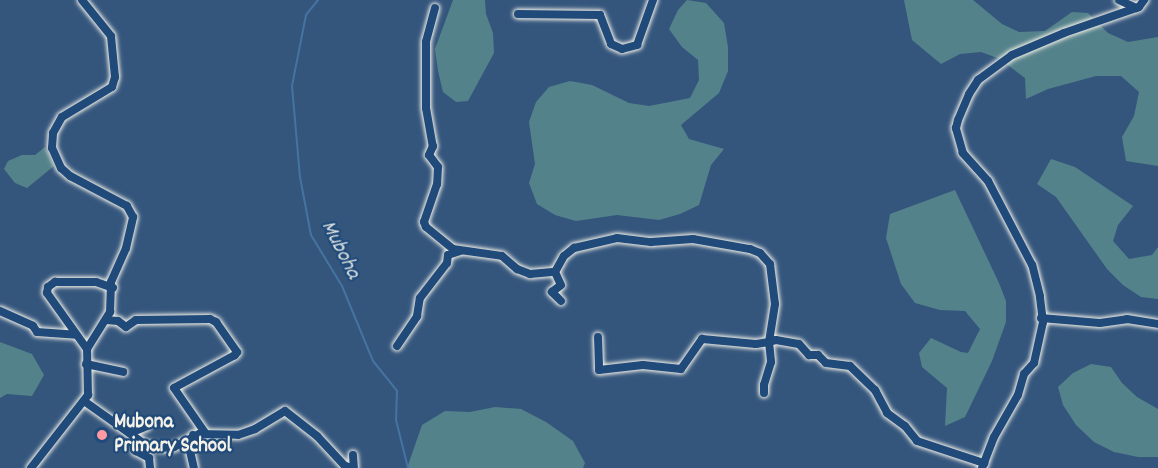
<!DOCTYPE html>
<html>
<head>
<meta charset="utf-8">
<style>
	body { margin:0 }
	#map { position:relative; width:1158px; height:468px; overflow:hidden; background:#34567d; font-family:Dekko,sans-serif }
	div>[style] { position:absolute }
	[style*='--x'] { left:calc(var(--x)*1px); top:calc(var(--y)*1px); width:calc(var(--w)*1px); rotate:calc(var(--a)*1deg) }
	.green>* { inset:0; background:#54828b }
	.stream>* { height:2px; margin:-1px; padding:0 1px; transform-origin:1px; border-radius:1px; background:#4574a1 }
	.roads { filter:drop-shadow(0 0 2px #f4f1e8) drop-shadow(0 0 2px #f4f1e8) }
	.minor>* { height:8px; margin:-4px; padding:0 4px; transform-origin:4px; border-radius:4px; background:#1f4a7a }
	.dots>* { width:16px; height:16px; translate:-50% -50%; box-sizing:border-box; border:3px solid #1f4a7a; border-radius:50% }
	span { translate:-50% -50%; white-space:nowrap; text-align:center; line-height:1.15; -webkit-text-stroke:4.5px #1f4a7a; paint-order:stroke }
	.poi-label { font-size:21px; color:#f4f1e8; font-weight:700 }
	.left { translate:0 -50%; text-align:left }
	.water-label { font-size:22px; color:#dadedd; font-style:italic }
</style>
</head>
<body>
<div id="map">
	<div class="green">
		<i style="clip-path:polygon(453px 0,485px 0,486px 14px,493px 33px,494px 53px,468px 101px,456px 102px,443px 92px,438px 71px,435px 49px)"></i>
		<i style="clip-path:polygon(687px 0,706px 3px,724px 23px,728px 47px,728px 71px,719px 93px,681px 125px,689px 139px,724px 149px,711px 165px,699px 205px,680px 214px,659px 220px,617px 215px,576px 221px,555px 215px,537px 204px,529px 183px,535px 164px,529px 122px,536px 102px,549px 87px,570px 81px,592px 85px,629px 103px,649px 106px,690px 98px,699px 80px,698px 60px,682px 47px,669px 29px,678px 10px)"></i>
		<i style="clip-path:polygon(904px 0,973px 0,1002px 24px,1019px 32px,1045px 31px,1072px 12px,1088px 13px,1108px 33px,1128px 42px,1158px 37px,1158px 166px,1126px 161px,1122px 137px,1134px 116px,1139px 92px,1121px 76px,1096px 76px,1048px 89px,1026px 99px,1025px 78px,1000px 59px,981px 52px,960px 54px,941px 64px,912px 40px)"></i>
		<i style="clip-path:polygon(45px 147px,54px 166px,27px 188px,15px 183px,4px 169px,8px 161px,22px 155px,35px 155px)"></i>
		<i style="clip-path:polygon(1051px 159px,1075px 167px,1133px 206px,1118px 225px,1113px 241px,1129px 259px,1152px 255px,1158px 247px,1158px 299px,1141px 297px,1123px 285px,1107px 269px,1056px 197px,1037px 184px)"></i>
		<i style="clip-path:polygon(955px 190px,999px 283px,1006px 301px,1006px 322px,992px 361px,965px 417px,945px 426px,947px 388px,922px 367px,919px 353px,931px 338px,961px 352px,968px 353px,980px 329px,965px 311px,940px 310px,915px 303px,901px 284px,886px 238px,890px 214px)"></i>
		<i style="clip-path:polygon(0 342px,32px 354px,44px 375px,32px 396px,7px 394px,0 398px)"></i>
		<i style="clip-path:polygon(1091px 364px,1111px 367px,1122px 383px,1137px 397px,1158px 409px,1158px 457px,1138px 457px,1114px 452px,1094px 442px,1076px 425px,1063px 405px,1058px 387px,1073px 373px)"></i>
		<i style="clip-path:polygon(495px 407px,521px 409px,546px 422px,573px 441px,585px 463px,583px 468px,407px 468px,422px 425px,445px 411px,470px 412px)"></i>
	</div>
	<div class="stream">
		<i style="--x:318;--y:0;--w:19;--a:129"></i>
		<i style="--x:306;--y:15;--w:72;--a:101.2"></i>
		<i style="--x:292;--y:86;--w:91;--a:85"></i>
		<i style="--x:300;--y:177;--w:59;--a:79.3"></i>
		<i style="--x:311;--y:235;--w:60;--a:58.7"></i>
		<i style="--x:342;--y:286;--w:81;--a:67.5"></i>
		<i style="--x:373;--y:361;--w:38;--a:51"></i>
		<i style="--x:397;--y:391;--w:29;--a:92"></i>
		<i style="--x:396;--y:420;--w:49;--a:76"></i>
	</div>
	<div class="roads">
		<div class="minor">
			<i style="--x:1119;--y:0;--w:19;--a:25"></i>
			<i style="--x:435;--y:8;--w:35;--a:105"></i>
			<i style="--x:426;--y:42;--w:66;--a:90"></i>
			<i style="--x:426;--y:108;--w:39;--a:80"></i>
			<i style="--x:433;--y:146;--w:10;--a:114"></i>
			<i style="--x:429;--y:155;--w:15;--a:53"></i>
			<i style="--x:438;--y:167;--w:17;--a:93"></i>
			<i style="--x:437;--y:184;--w:40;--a:108.9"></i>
			<i style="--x:424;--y:222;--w:5;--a:68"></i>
			<i style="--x:426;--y:227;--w:35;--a:39"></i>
			<i style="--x:453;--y:249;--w:49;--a:8.1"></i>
			<i style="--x:502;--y:256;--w:20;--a:41"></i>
			<i style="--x:517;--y:269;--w:14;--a:21"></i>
			<i style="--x:530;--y:274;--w:25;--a:-5"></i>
			<i style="--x:518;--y:14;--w:82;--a:0.7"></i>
			<i style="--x:600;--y:15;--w:31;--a:69"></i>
			<i style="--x:611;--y:44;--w:12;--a:24"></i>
			<i style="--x:622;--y:49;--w:16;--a:-15"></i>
			<i style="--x:637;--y:45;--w:48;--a:-70.4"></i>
			<i style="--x:561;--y:301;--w:13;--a:-135"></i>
			<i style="--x:552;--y:292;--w:11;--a:-38"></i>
			<i style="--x:561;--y:285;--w:14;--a:-115"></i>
			<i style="--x:555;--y:272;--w:18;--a:-61"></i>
			<i style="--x:564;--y:256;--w:13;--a:-39"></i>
			<i style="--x:574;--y:248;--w:44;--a:-13.1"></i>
			<i style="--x:617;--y:238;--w:34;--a:7"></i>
			<i style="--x:651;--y:242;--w:42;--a:-4.1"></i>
			<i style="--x:693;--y:239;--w:58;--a:10"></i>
			<i style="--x:750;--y:249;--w:11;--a:22"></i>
			<i style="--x:760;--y:253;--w:15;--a:48"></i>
			<i style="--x:770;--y:264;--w:40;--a:82.9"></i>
			<i style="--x:775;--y:304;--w:38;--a:99"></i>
			<i style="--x:769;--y:342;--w:7;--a:-16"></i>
			<i style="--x:776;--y:340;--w:23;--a:10"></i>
			<i style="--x:799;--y:344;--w:15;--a:48"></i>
			<i style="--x:809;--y:355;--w:9;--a:0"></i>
			<i style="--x:818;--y:355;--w:11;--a:45"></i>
			<i style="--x:826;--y:363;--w:24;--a:7"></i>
			<i style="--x:850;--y:366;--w:35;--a:44"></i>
			<i style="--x:875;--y:390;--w:26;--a:62"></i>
			<i style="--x:887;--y:413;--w:22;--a:36"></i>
			<i style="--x:905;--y:426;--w:19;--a:51"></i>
			<i style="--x:917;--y:441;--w:71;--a:18.2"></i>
			<i style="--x:0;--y:311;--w:36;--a:24"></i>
			<i style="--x:33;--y:326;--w:7;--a:56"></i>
			<i style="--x:37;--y:332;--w:39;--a:4"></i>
			<i style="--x:1041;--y:318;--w:59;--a:4.8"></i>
			<i style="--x:1100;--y:323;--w:27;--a:-8"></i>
			<i style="--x:1127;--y:319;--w:31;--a:9"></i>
			<i style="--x:106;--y:320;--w:12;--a:5"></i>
			<i style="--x:118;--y:321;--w:10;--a:37"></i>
			<i style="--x:126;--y:327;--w:12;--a:-35"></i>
			<i style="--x:136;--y:320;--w:74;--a:-0.8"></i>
			<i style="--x:210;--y:319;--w:7;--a:27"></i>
			<i style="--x:216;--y:322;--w:37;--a:55"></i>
			<i style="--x:237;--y:352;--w:4;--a:124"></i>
			<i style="--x:235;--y:355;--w:69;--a:151.6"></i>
			<i style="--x:174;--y:388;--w:56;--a:55.2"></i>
			<i style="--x:598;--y:337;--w:33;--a:88"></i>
			<i style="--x:599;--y:370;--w:44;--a:-6.5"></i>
			<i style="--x:643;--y:365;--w:38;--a:6"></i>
			<i style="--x:681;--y:369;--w:37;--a:-55"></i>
			<i style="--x:702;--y:339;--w:54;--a:5.3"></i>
			<i style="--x:756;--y:344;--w:13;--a:-9"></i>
			<i style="--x:769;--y:342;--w:20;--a:84"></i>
			<i style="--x:771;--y:362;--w:24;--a:107"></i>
			<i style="--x:764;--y:385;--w:8;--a:90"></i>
			<i style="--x:397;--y:346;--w:36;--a:-56"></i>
			<i style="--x:417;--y:316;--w:18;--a:-81"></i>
			<i style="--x:420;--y:298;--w:44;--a:-52.4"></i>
			<i style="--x:447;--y:263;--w:8;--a:-83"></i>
			<i style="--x:448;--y:255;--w:13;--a:-18"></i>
			<i style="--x:87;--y:349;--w:69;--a:-125.5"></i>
			<i style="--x:47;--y:293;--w:6;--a:-81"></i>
			<i style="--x:48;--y:287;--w:9;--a:-36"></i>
			<i style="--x:55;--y:282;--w:41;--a:0"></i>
			<i style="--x:96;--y:282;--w:18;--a:19"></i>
			<i style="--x:86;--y:364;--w:38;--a:12"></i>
			<i style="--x:84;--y:401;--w:76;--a:35.4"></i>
			<i style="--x:146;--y:445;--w:15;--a:11"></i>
			<i style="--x:161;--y:448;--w:13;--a:-4"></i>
			<i style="--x:174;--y:447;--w:28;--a:-27"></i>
			<i style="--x:199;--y:434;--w:39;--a:1"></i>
			<i style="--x:238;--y:435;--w:18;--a:-19"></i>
			<i style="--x:255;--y:429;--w:35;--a:-31"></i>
			<i style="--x:285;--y:411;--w:41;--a:38"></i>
			<i style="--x:317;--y:436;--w:41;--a:47"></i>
			<i style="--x:345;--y:466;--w:8;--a:14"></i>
			<i style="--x:130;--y:433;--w:18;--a:-22"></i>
			<i style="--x:193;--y:435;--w:16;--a:101"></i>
			<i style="--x:190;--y:451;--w:17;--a:77"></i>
			<i style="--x:146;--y:445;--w:12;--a:149"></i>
			<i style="--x:136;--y:451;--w:15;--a:28"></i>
			<i style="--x:149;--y:458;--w:10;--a:84"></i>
			<i style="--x:353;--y:455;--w:13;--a:86"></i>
			<i style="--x:31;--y:468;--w:93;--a:-52"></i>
			<i style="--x:88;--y:395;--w:46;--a:-91.2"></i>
			<i style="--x:87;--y:349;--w:44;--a:-58.1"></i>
			<i style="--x:110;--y:312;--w:30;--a:-88"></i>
			<i style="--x:111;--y:282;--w:37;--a:-66"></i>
			<i style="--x:126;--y:248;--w:32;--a:-77"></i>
			<i style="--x:133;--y:217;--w:13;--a:-119"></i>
			<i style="--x:127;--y:206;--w:64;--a:-152.2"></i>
			<i style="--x:70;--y:176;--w:12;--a:-138"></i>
			<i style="--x:61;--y:168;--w:22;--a:-114"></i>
			<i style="--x:52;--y:148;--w:15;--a:-86"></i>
			<i style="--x:53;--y:133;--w:18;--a:-61"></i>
			<i style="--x:62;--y:117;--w:58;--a:-31"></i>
			<i style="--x:112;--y:87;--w:10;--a:-73"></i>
			<i style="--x:115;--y:77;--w:41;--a:-95.6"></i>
			<i style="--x:111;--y:36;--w:46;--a:-128.9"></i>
			<i style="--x:982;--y:468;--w:33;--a:-69"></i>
			<i style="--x:994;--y:437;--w:48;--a:-60.3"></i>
			<i style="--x:1018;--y:395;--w:22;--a:-74"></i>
			<i style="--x:1024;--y:374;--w:15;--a:-48"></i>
			<i style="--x:1034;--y:363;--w:42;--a:-77.6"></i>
			<i style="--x:1043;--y:322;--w:26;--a:-97"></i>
			<i style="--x:1040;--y:296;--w:32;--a:-104"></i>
			<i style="--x:1032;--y:265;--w:95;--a:-117.6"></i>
			<i style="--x:988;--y:181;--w:38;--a:-132"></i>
			<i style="--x:963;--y:153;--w:26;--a:-106"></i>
			<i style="--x:956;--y:128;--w:8;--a:-76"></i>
			<i style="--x:958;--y:120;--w:28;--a:-67"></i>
			<i style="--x:969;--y:94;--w:17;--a:-57"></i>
			<i style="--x:978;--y:80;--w:42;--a:-36.3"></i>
			<i style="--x:1012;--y:55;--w:56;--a:-22.9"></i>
			<i style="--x:1064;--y:33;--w:79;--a:-19.1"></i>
			<i style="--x:1139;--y:7;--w:9;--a:-54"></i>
		</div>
	</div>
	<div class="dots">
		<i style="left:102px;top:435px;background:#ff9aa2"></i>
	</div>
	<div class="poi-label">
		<span class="left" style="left:114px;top:435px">Mubona<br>Primary School</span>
	</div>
	<div class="water-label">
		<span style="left:340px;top:250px;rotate:63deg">Muboha</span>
	</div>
</div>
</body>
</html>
